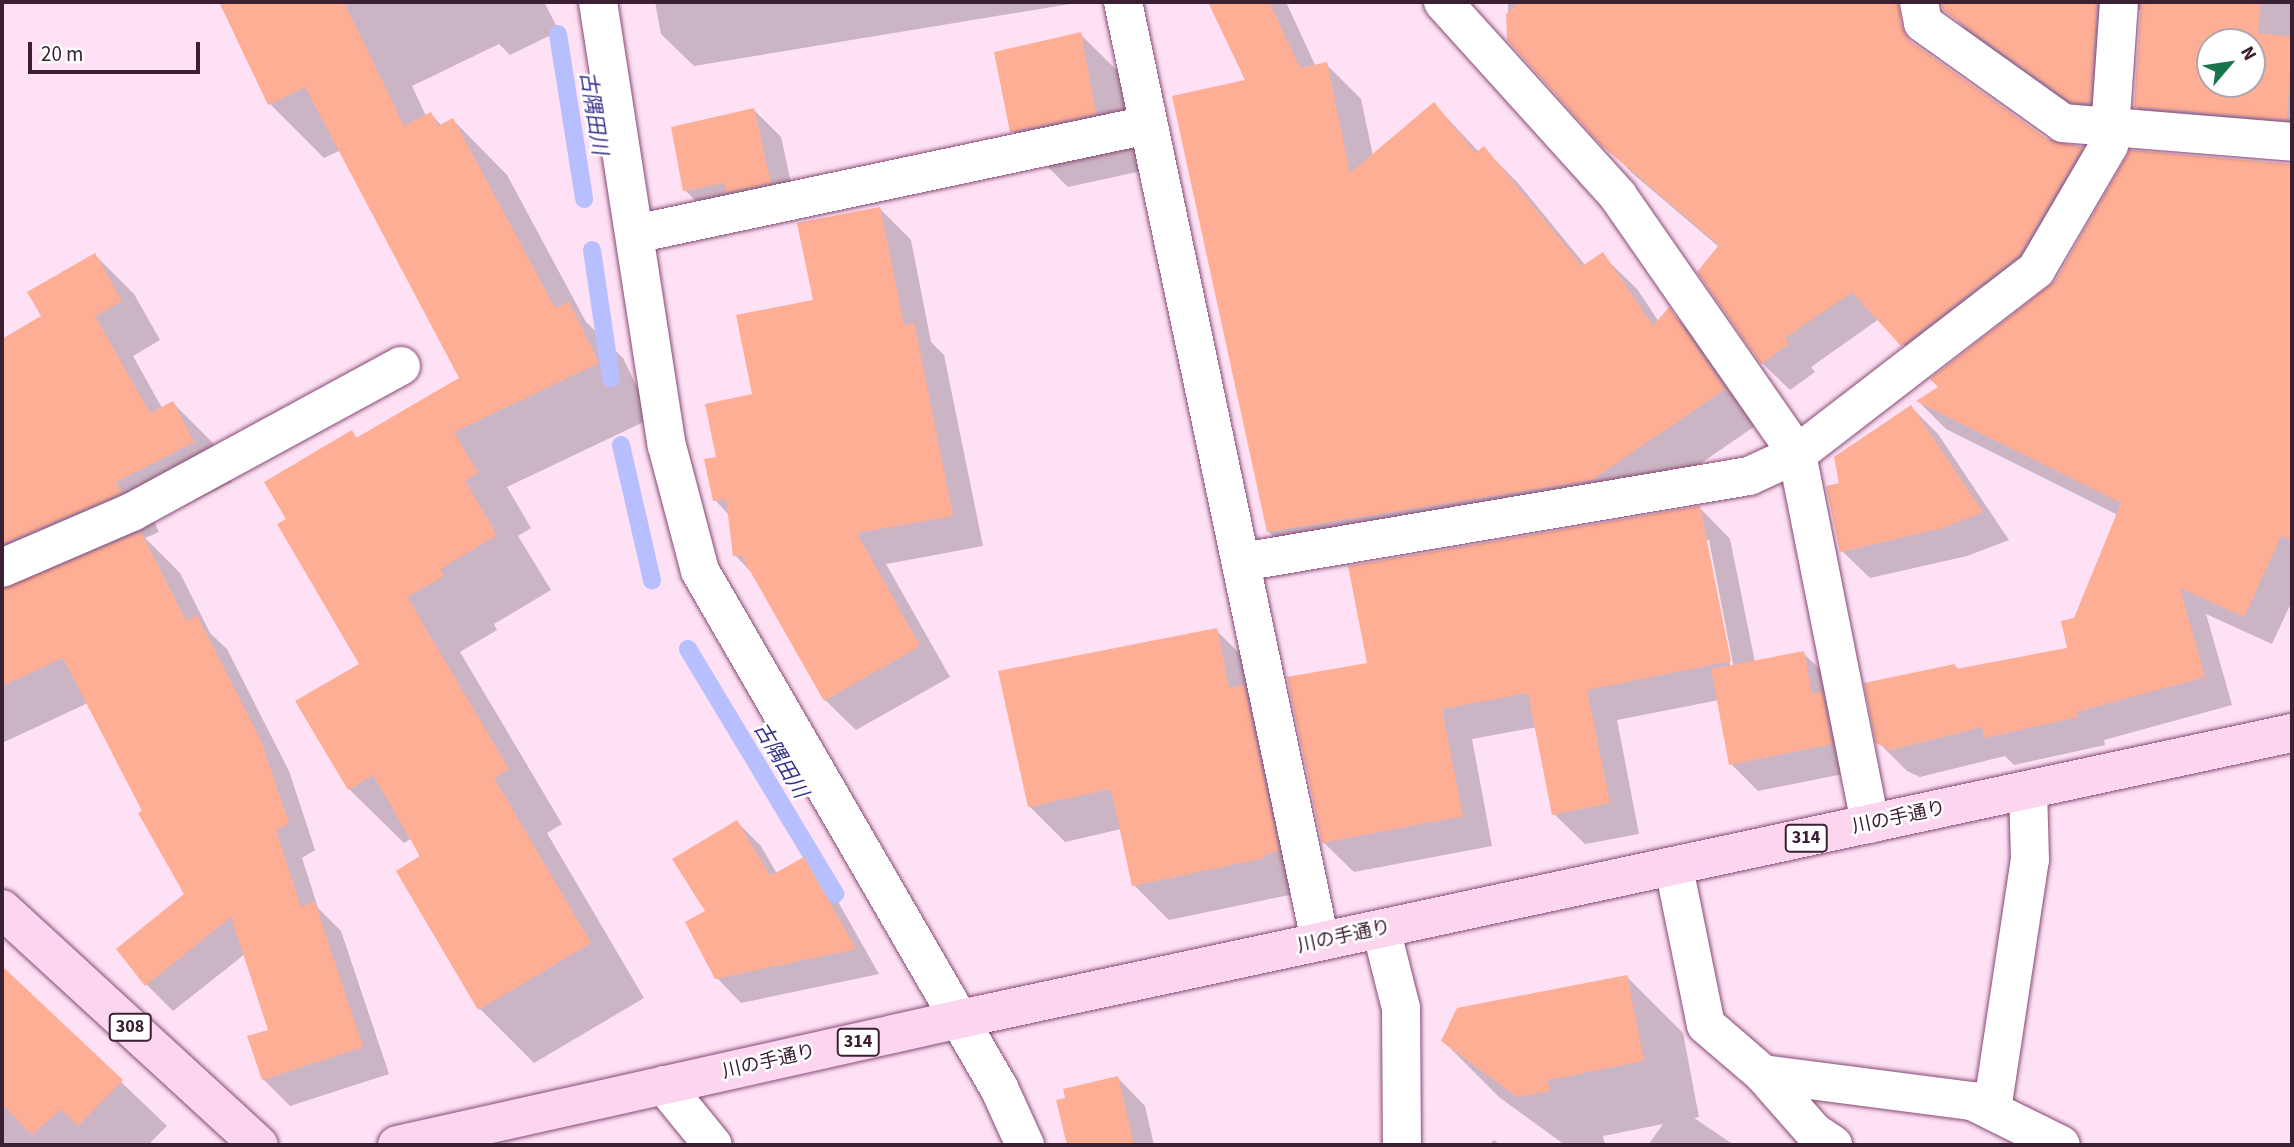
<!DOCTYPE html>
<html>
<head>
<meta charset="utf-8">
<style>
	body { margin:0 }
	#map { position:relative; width:2294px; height:1147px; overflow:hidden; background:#fee1f4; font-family:"Source Sans 3","Noto Sans JP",sans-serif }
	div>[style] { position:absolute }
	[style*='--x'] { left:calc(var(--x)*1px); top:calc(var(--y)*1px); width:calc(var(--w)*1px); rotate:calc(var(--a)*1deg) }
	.shadow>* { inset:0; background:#0003 }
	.stream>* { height:18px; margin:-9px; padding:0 9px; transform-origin:9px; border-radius:9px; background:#b7bffe }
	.building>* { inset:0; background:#feae94 }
	.roads { filter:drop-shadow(0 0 2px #874975) drop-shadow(0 0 2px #874975) }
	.minor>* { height:38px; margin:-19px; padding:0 19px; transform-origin:19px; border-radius:19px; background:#fff }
	.major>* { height:38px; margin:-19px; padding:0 19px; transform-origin:19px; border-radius:19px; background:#fcd5ef }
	span { translate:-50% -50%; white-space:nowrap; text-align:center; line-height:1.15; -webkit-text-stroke:5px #fff; paint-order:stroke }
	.shield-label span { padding:2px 5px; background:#fff; border:2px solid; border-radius:5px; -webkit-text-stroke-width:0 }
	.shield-label { font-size:18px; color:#3b2033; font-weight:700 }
	.street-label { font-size:19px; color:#3b2033 }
	.water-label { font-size:21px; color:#36338b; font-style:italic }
	.frame { position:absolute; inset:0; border:4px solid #3b2033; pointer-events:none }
	.north { position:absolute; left:2196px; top:28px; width:70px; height:70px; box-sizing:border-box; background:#fff; border:2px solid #b1a6ad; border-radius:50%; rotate:61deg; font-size:19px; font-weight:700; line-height:28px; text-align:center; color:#3b2033 }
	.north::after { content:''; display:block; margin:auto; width:24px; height:32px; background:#15754c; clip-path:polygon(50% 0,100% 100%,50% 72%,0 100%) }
	.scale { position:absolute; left:28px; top:42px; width:172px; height:32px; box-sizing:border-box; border:4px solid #3b2033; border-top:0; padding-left:9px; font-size:21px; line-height:24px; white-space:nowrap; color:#3b2033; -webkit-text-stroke:5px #fff; paint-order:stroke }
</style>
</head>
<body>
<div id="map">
	<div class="shadow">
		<i style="clip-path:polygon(221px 2px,544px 2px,559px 31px,510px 55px,499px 44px,412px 86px,426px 116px,431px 114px,442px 126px,453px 120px,507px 175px,586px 322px,623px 358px,652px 418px,507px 487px,531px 528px,518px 536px,551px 590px,494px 624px,497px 630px,460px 652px,562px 824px,547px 833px,644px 998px,534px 1063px,480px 1009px,412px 838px,404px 843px,349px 789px,361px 665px,289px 520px,351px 432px,358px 439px,462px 378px,341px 150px,324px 158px,270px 104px)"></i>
		<i style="clip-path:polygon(655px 2px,1082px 2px,694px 66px,661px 34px)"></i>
		<i style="clip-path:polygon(1210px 2px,1286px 2px,1316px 67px,1326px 64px,1361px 99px,1373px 156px,1434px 104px,1479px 152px,1484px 149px,1518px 183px,1586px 266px,1602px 255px,1637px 289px,1659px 322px,1669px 310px,1703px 344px,1758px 424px,1627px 514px,1303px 566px,1269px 532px,1248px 82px)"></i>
		<i style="clip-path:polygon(1508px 2px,1777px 2px,1892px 105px,1837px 2px,1864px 2px,1965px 118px,2082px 148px,2109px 175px,1930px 372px,1879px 319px,1811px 367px,1815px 372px,1790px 390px,1762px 363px,1719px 247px,1631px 172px,1508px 39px)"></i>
		<i style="clip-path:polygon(evenodd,1941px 2px,2292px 2px,2292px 145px,2164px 134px,2135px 106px,2142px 9px,2137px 10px,2101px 129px,1973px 38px,1941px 2px,2210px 42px,2252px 42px,2252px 84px,2210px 84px,2210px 42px)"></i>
		<i style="clip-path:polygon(1080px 34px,1136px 89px,1151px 169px,1068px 187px,1012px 131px)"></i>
		<i style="clip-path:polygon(754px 110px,781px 137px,797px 210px,712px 218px,685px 190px)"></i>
		<i style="clip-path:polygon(2291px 166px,2292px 601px,2272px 644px,2206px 614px,2232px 705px,2104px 740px,2105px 745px,2014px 765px,2005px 756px,1920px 777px,1907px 771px,1878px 742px,1954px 665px,1960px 671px,2069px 649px,2076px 619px,2118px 515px,1946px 429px,1919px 402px)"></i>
		<i style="clip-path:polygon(880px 209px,911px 240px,931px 342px,944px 355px,983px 546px,886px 564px,950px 677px,856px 730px,825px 700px,754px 575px,735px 555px,729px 515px,715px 500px,718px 458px,815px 301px)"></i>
		<i style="clip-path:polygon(95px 255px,134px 294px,160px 340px,133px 356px,162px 408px,173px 403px,212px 442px,232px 482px,154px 521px,159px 532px,145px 538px,180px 573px,210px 633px,227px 649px,289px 771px,315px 850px,302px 858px,318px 908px,341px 931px,389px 1074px,290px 1106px,263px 1079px,270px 1031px,245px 954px,173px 1011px,146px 984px,186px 895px,88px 703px,2px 743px,2px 341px,43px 317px)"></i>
		<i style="clip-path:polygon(1911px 407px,1938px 434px,2009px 540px,1967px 556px,1870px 578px,1842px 551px,1841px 484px)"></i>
		<i style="clip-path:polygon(evenodd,1700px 508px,1730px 539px,1755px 662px,1803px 653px,1831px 680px,1858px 771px,1758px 791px,1731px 764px,1719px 700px,1617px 720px,1639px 834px,1585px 844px,1554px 814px,1537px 727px,1472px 739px,1492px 846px,1354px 872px,1323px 842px,1369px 664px,1700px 508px,1705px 540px,1709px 540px,1734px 669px,1731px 670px,1705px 540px)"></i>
		<i style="clip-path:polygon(1216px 630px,1251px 665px,1299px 893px,1169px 920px,1134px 885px,1121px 829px,1065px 842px,1030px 807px,1000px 673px)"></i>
		<i style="clip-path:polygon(737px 822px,761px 846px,777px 874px,803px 859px,828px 884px,879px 974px,741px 1003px,717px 978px)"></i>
		<i style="clip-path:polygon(2px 968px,167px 1126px,148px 1145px,2px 1145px)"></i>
		<i style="clip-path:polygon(1627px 977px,1683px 1033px,1699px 1117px,1694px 1118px,1734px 1145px,1648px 1145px,1663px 1124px,1603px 1136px,1605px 1145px,1565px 1145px,1499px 1097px,1443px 1041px)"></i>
		<i style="clip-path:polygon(1118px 1078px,1145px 1106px,1154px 1145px,1069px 1145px,1058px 1102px)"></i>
		<i style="clip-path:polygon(1494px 1140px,1501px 1145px,1489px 1145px)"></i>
	</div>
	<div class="stream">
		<i style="--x:558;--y:34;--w:167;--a:81"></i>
		<i style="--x:592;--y:250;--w:130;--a:81.6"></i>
		<i style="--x:621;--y:445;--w:139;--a:77.1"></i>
		<i style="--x:688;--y:649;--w:286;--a:59"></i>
	</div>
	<div class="building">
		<i style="clip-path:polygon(219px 2px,344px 2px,404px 126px,431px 112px,438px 126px,453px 118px,555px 308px,569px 302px,599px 363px,454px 432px,478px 473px,465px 481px,497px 535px,440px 569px,444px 576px,407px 597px,509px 769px,494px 778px,591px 943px,478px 1010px,396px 871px,420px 856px,373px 775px,348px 790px,295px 701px,359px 664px,277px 524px,286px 519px,264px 482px,352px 430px,356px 438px,459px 378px,305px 87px,268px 105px)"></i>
		<i style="clip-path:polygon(1208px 2px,1269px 2px,1300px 68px,1327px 62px,1350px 173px,1434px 102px,1475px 153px,1484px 146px,1582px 266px,1603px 252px,1653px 326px,1669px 307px,1725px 389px,1592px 480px,1267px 532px,1172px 96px,1245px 80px)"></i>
		<i style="clip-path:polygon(1520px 2px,1898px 2px,1902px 27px,1910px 41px,2050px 141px,2083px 147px,2019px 255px,1901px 346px,1852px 292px,1785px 338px,1789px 344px,1761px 364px,1697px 272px,1719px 245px,1601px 145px,1507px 40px,1506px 14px)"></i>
		<i style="clip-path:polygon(1941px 2px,2097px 2px,2090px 103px,2071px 102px,1943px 10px)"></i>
		<i style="clip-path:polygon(evenodd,2141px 2px,2261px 2px,2258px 33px,2292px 37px,2287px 120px,2134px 107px,2141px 2px,2210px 42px,2252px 42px,2252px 84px,2210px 84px,2210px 42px)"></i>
		<i style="clip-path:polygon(1081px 32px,1096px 114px,1010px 132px,994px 52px)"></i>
		<i style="clip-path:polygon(754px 108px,771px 183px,726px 192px,724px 183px,683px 191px,671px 127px)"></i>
		<i style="clip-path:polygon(2130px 150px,2292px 164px,2292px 540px,2281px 536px,2244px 617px,2180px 588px,2205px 677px,2076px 712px,2078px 717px,1984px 738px,1982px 727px,1890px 750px,1876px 743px,1864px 683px,1955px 664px,1956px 669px,2067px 648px,2061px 621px,2074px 618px,2121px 503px,1916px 401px,1938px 387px,1930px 379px,2055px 281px)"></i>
		<i style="clip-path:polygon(880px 207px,904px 325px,914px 322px,953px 516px,857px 533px,920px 646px,824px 701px,741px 555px,733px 556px,726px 499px,713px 501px,704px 459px,716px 457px,705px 404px,752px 394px,736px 315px,813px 300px,797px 223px)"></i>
		<i style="clip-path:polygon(95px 253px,122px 301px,95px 316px,150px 413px,173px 401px,194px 442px,116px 482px,121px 493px,2px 544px,2px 339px,41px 316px,27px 292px)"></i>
		<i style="clip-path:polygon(1911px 405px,1983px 512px,1939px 529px,1840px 552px,1826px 486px,1839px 483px,1834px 457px)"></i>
		<i style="clip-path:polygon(1700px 506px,1731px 661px,1587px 690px,1610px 803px,1552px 815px,1528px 693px,1442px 709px,1463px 816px,1322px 843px,1287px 677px,1367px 663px,1348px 566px)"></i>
		<i style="clip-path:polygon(141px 532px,186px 621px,197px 615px,262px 743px,289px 823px,276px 831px,301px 907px,315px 902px,363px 1047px,262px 1080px,247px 1036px,268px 1030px,231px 917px,145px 986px,116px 949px,184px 894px,138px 813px,142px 811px,63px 658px,2px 686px,2px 589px)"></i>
		<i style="clip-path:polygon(1217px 628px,1229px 688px,1244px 685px,1279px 851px,1264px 854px,1265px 858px,1132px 886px,1111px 789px,1028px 807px,998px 671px)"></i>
		<i style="clip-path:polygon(1804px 651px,1812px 694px,1822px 692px,1832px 744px,1729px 765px,1711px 669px)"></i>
		<i style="clip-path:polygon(737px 820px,770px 876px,804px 857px,856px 949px,715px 979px,685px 922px,705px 911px,672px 859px)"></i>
		<i style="clip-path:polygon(2px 966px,123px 1080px,78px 1126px,61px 1109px,32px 1135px,2px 1104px)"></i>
		<i style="clip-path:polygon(1627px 975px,1644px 1061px,1548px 1080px,1550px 1091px,1517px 1097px,1441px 1041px,1457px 1008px)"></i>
		<i style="clip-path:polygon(1118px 1076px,1134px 1145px,1067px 1145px,1056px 1100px,1065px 1098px,1063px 1089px)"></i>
	</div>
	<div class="roads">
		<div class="minor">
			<i style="--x:598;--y:2;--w:449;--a:81.2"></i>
			<i style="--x:667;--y:446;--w:129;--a:75.2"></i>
			<i style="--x:700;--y:571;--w:597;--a:59.96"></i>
			<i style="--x:999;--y:1088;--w:63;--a:65.5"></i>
			<i style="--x:1123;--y:2;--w:959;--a:78.15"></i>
			<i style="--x:1443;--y:2;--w:261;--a:47.9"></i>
			<i style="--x:1618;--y:196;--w:314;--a:55.2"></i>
			<i style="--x:1797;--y:454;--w:377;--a:78.8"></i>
			<i style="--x:1919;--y:2;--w:21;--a:79"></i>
			<i style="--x:1923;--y:23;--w:172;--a:35.5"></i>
			<i style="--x:2063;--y:123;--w:230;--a:4.7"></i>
			<i style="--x:635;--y:234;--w:524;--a:-12"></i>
			<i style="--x:1242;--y:562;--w:514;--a:-9.63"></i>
			<i style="--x:1749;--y:476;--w:53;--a:-24.6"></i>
			<i style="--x:1797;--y:454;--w:302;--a:-37.6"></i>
			<i style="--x:2036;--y:270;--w:145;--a:-59.7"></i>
			<i style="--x:2109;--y:145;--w:143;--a:-86"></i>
			<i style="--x:2;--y:568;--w:142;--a:-23.3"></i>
			<i style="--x:132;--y:512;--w:306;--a:-28.5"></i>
			<i style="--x:1674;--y:868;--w:160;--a:78.5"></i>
			<i style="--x:1706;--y:1025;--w:75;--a:40.7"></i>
			<i style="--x:1763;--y:1074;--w:211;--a:7.4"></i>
			<i style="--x:1972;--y:1101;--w:99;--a:26.3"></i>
			<i style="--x:1381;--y:929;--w:81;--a:75.8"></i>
			<i style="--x:1401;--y:1008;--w:137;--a:89.6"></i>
			<i style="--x:1763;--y:1074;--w:77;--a:48.7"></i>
			<i style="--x:1814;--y:1132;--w:23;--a:34"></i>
			<i style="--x:664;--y:1085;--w:77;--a:50.8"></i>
			<i style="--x:1992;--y:1110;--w:253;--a:-81.4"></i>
			<i style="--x:2030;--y:860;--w:70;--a:-91.6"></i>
		</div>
		<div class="major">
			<i style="--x:2;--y:909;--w:349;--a:42.6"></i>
			<i style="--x:397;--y:1145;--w:577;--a:-12.61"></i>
			<i style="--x:960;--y:1019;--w:1362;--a:-12.12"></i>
		</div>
	</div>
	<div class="shield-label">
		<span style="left:1806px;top:838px">314</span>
		<span style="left:130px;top:1027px">308</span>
		<span style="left:858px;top:1042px">314</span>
	</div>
	<div class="street-label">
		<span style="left:1899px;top:818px;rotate:-12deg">川の手通り</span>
		<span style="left:1344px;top:937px;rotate:-12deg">川の手通り</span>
		<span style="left:769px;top:1062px;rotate:-13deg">川の手通り</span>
	</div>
	<div class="water-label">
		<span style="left:594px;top:113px;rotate:81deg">古隅田川</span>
		<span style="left:781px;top:760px;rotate:59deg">古隅田川</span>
	</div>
	<div class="frame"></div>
	<div class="north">N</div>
	<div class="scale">20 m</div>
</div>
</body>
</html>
